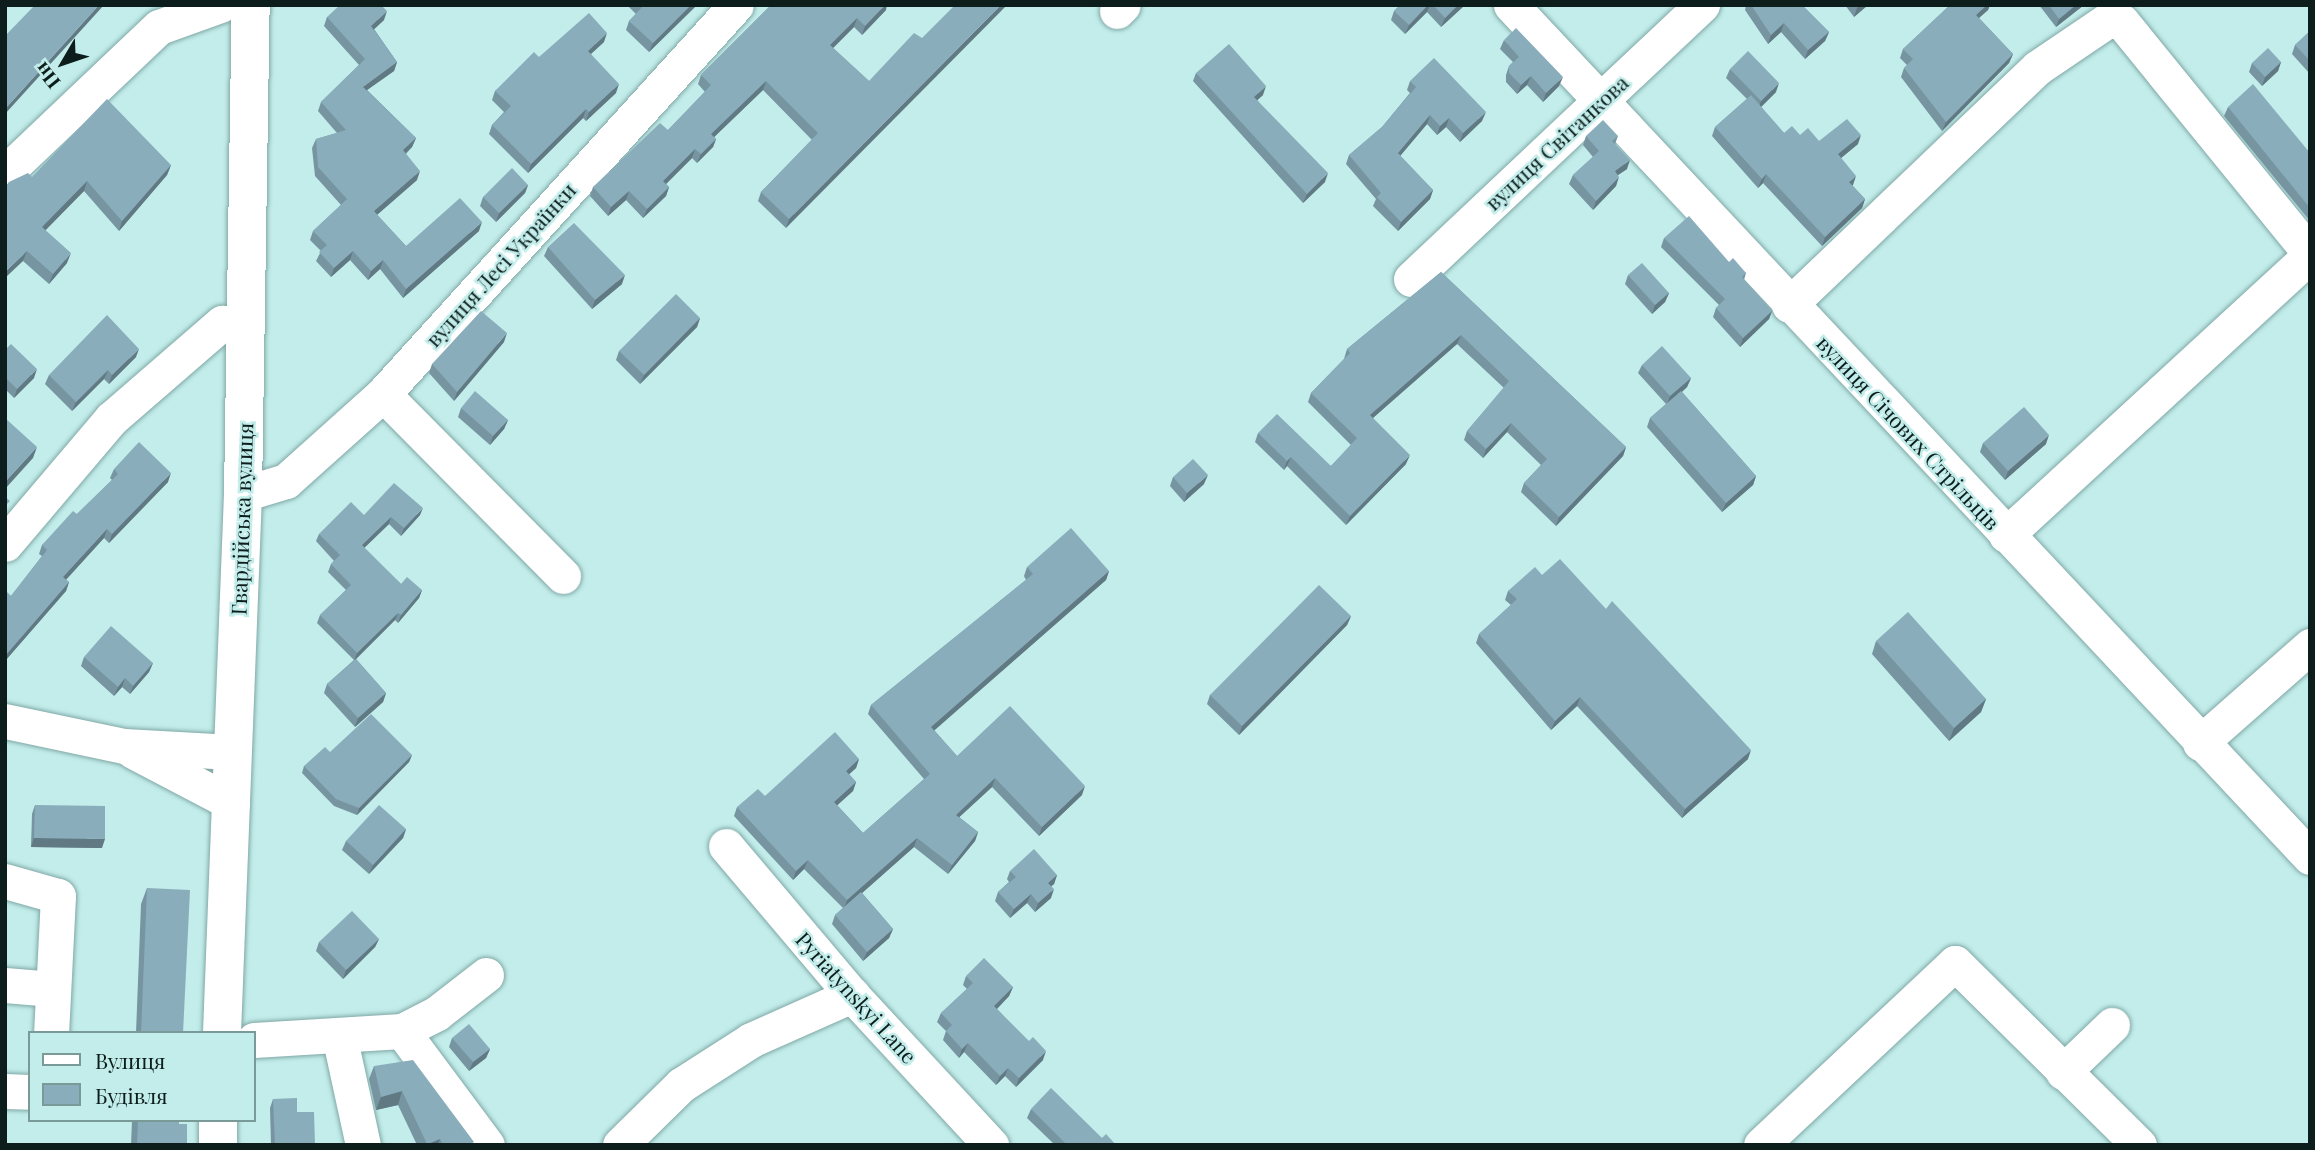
<!DOCTYPE html>
<html>
<head>
<meta charset="utf-8">
<style>
	body { margin:0 }
	#map { position:relative; width:2315px; height:1150px; overflow:hidden; background:#c2edea; font-family:"Playfair Display",serif }
	div>[style] { position:absolute }
	[style*='--x'] { left:calc(var(--x)*1px); top:calc(var(--y)*1px); width:calc(var(--w)*1px); rotate:calc(var(--a)*1deg) }
	.roads { filter:drop-shadow(0 0 2px #80a8a6) drop-shadow(0 0 2px #80a8a6) }
	.minor>* { height:35px; margin:-17.5px; padding:0 17.5px; transform-origin:17.5px; border-radius:17.5px; background:#fff }
	.major>* { height:38px; margin:-19px; padding:0 19px; transform-origin:19px; border-radius:19px; background:#fff }
	.wall>* { inset:0; background:#7695a1 }
	.shaded-wall>* { inset:0; background:#607983 }
	.building>* { inset:0; background:#89adbb }
	span { translate:-50% -50%; white-space:nowrap; text-align:center; line-height:1.15; -webkit-text-stroke:5px #c2edea; paint-order:stroke }
	.street-label { font-size:21px; color:#0d1d1c }
	.frame { position:absolute; inset:0; border:7px solid #0d1d1c; pointer-events:none }
	.legend { position:absolute; left:28px; top:1031px; width:228px; height:91px; box-sizing:border-box; background:#c2edea; border:2px solid #7a9a98; margin:0; padding:9px 12px; list-style:none; font-size:21px; color:#0d1d1c }
	.legend li { display:flex; align-items:center; gap:14px; height:35px }
	.legend b { width:35px; border:2px solid #7a9a98 }
	.north { position:absolute; left:28px; top:28px; width:70px; height:70px; -webkit-text-stroke:5px #c2edea; paint-order:stroke; rotate:231deg; font-size:19px; font-weight:700; line-height:28px; text-align:center; color:#0d1d1c }
	.north::after { content:''; display:block; margin:auto; width:24px; height:32px; background:#0d1d1c; clip-path:polygon(50% 0,100% 100%,50% 72%,0 100%) }
</style>
</head>
<body>
<div id="map">
	<div class="roads">
		<div class="minor">
			<i style="--x:1511;--y:5;--w:1168;--a:46.84"></i>
			<i style="--x:1117;--y:11;--w:8;--a:-45"></i>
			<i style="--x:5;--y:173;--w:212;--a:-43.5"></i>
			<i style="--x:159;--y:27;--w:65;--a:-19.8"></i>
			<i style="--x:1411;--y:279;--w:400;--a:-43.3"></i>
			<i style="--x:1789;--y:305;--w:343;--a:-43.7"></i>
			<i style="--x:2037;--y:68;--w:86;--a:-34.1"></i>
			<i style="--x:2108;--y:20;--w:14;--a:8"></i>
			<i style="--x:2122;--y:22;--w:298;--a:50.9"></i>
			<i style="--x:383;--y:394;--w:256;--a:45.3"></i>
			<i style="--x:243;--y:494;--w:45;--a:-16.8"></i>
			<i style="--x:286;--y:481;--w:130;--a:-41.9"></i>
			<i style="--x:383;--y:394;--w:525;--a:-47.78"></i>
			<i style="--x:2006;--y:535;--w:413;--a:-42.6"></i>
			<i style="--x:5;--y:544;--w:164;--a:-49.7"></i>
			<i style="--x:111;--y:419;--w:147;--a:-40.9"></i>
			<i style="--x:222;--y:323;--w:24;--a:2"></i>
			<i style="--x:5;--y:721;--w:122;--a:11.9"></i>
			<i style="--x:124;--y:746;--w:108;--a:3.2"></i>
			<i style="--x:2200;--y:743;--w:147;--a:-41.4"></i>
			<i style="--x:133;--y:751;--w:112;--a:27.7"></i>
			<i style="--x:726;--y:846;--w:195;--a:49.8"></i>
			<i style="--x:852;--y:995;--w:205;--a:47.2"></i>
			<i style="--x:5;--y:881;--w:55;--a:15.8"></i>
			<i style="--x:58;--y:896;--w:137;--a:92.9"></i>
			<i style="--x:5;--y:985;--w:48;--a:4.8"></i>
			<i style="--x:402;--y:1031;--w:39;--a:-27"></i>
			<i style="--x:437;--y:1013;--w:62;--a:-37.8"></i>
			<i style="--x:339;--y:1035;--w:113;--a:77.7"></i>
			<i style="--x:254;--y:1040;--w:148;--a:-3.5"></i>
			<i style="--x:402;--y:1031;--w:142;--a:53.3"></i>
			<i style="--x:2063;--y:1072;--w:68;--a:-43.8"></i>
			<i style="--x:5;--y:1091;--w:25;--a:2"></i>
			<i style="--x:620;--y:1145;--w:86;--a:-44.5"></i>
			<i style="--x:681;--y:1085;--w:83;--a:-32.7"></i>
			<i style="--x:751;--y:1040;--w:111;--a:-24"></i>
			<i style="--x:1761;--y:1145;--w:266;--a:-43.2"></i>
			<i style="--x:1955;--y:963;--w:259;--a:44.7"></i>
		</div>
		<div class="major">
			<i style="--x:222;--y:1033;--w:539;--a:-87.77"></i>
			<i style="--x:243;--y:494;--w:489;--a:-89.1"></i>
			<i style="--x:218;--y:1145;--w:25;--a:-90"></i>
		</div>
	</div>
	<div class="wall">
		<i style="clip-path:polygon(627px 5px,697px 5px,649px 52px,626px 30px,629px 21px,636px 14px)"></i>
		<i style="clip-path:polygon(771px 5px,886px 10px,862px 35px,854px 27px,833px 48px,869px 81px,786px 228px,758px 201px,761px 192px,812px 140px,763px 90px,714px 137px,716px 139px,713px 147px,697px 163px,692px 158px,666px 184px,669px 187px,666px 196px,643px 218px,626px 200px,608px 216px,590px 196px,593px 187px,668px 130px,705px 92px,698px 84px,701px 75px)"></i>
		<i style="clip-path:polygon(1400px 5px,1465px 5px,1441px 27px,1427px 12px,1405px 34px,1391px 20px,1394px 11px)"></i>
		<i style="clip-path:polygon(1746px 5px,1802px 5px,1829px 32px,1825px 41px,1805px 59px,1781px 32px,1768px 44px,1745px 10px)"></i>
		<i style="clip-path:polygon(1845px 5px,1868px 5px,1854px 17px)"></i>
		<i style="clip-path:polygon(1950px 5px,1990px 5px,1988px 10px,1979px 18px,2013px 54px,2009px 63px,1942px 131px,1901px 77px,1904px 68px,1907px 65px,1900px 58px,1903px 49px)"></i>
		<i style="clip-path:polygon(2039px 5px,2084px 5px,2056px 27px)"></i>
		<i style="clip-path:polygon(327px 17px,384px 20px,374px 29px,397px 62px,394px 71px,367px 90px,416px 138px,412px 147px,406px 154px,417px 180px,377px 215px,406px 246px,479px 231px,403px 298px,380px 269px,368px 280px,350px 260px,331px 277px,316px 261px,321px 251px,310px 240px,313px 231px,341px 205px,315px 176px,312px 148px,316px 139px,337px 133px,318px 111px,321px 102px,359px 65px,324px 26px)"></i>
		<i style="clip-path:polygon(2310px 31px,2310px 74px,2292px 54px,2295px 45px)"></i>
		<i style="clip-path:polygon(1504px 40px,1559px 86px,1543px 102px,1527px 85px,1517px 94px,1506px 82px,1506px 75px,1509px 66px,1513px 62px,1500px 49px)"></i>
		<i style="clip-path:polygon(604px 42px,591px 54px,616px 93px,586px 121px,583px 118px,528px 173px,489px 134px,492px 125px,504px 112px,492px 100px,495px 91px,539px 57px)"></i>
		<i style="clip-path:polygon(2281px 62px,2278px 71px,2262px 86px,2249px 72px,2252px 63px)"></i>
		<i style="clip-path:polygon(1730px 69px,1776px 92px,1761px 107px,1784px 133px,1800px 135px,1819px 141px,1858px 144px,1841px 158px,1852px 185px,1865px 199px,1862px 208px,1822px 246px,1763px 183px,1758px 188px,1712px 136px,1715px 127px,1747px 99px,1726px 78px)"></i>
		<i style="clip-path:polygon(1196px 73px,1263px 95px,1257px 100px,1325px 182px,1303px 203px,1193px 81px)"></i>
		<i style="clip-path:polygon(1410px 81px,1482px 121px,1460px 142px,1446px 127px,1437px 135px,1427px 124px,1400px 156px,1433px 190px,1430px 199px,1398px 231px,1373px 206px,1376px 199px,1346px 164px,1349px 155px,1382px 127px,1410px 93px,1407px 90px)"></i>
		<i style="clip-path:polygon(2228px 107px,2310px 153px,2310px 221px,2224px 116px)"></i>
		<i style="clip-path:polygon(1586px 136px,1618px 136px,1615px 144px,1627px 169px,1618px 175px,1616px 186px,1593px 210px,1569px 184px,1573px 175px,1593px 157px,1583px 145px)"></i>
		<i style="clip-path:polygon(171px 165px,167px 175px,119px 231px,84px 191px,45px 230px,67px 263px,49px 284px,23px 261px,32px 177px)"></i>
		<i style="clip-path:polygon(528px 185px,525px 193px,496px 222px,480px 206px,483px 197px)"></i>
		<i style="clip-path:polygon(1664px 238px,1729px 262px,1746px 273px,1744px 280px,1772px 311px,1769px 319px,1740px 347px,1713px 317px,1716px 308px,1719px 305px,1661px 247px)"></i>
		<i style="clip-path:polygon(548px 247px,622px 284px,592px 309px,544px 256px)"></i>
		<i style="clip-path:polygon(1441px 272px,1626px 447px,1623px 456px,1556px 526px,1521px 492px,1524px 483px,1541px 465px,1507px 432px,1483px 458px,1464px 440px,1467px 431px,1504px 388px,1457px 344px,1373px 418px,1406px 464px,1346px 525px,1287px 466px,1284px 470px,1255px 442px,1258px 433px,1331px 466px,1351px 445px,1308px 402px,1311px 393px,1344px 359px,1347px 349px)"></i>
		<i style="clip-path:polygon(1628px 275px,1669px 293px,1665px 302px,1652px 314px,1625px 284px)"></i>
		<i style="clip-path:polygon(700px 318px,697px 327px,640px 384px,616px 360px,619px 351px)"></i>
		<i style="clip-path:polygon(504px 342px,454px 401px,429px 373px,432px 364px)"></i>
		<i style="clip-path:polygon(5px 350px,34px 378px,14px 398px,5px 389px)"></i>
		<i style="clip-path:polygon(136px 357px,109px 384px,104px 379px,72px 411px,45px 384px,49px 375px)"></i>
		<i style="clip-path:polygon(1642px 365px,1691px 378px,1687px 387px,1682px 392px,1756px 476px,1753px 485px,1722px 512px,1647px 427px,1650px 418px,1666px 404px,1638px 373px)"></i>
		<i style="clip-path:polygon(461px 408px,508px 420px,504px 429px,490px 445px,458px 417px)"></i>
		<i style="clip-path:polygon(1983px 443px,2046px 444px,2005px 480px,1980px 452px)"></i>
		<i style="clip-path:polygon(114px 469px,168px 482px,109px 543px,104px 538px,66px 580px,69px 582px,66px 591px,5px 661px,5px 594px,11px 596px,42px 556px,39px 554px,42px 545px,77px 514px,112px 480px,110px 478px)"></i>
		<i style="clip-path:polygon(1173px 477px,1204px 484px,1184px 502px,1170px 486px)"></i>
		<i style="clip-path:polygon(364px 515px,420px 515px,401px 536px,389px 524px,364px 548px,401px 584px,422px 590px,419px 598px,398px 623px,395px 620px,356px 659px,386px 693px,383px 702px,355px 727px,324px 693px,327px 684px,354px 660px,317px 623px,320px 615px,346px 590px,328px 572px,331px 564px,334px 561px,316px 541px,319px 534px)"></i>
		<i style="clip-path:polygon(1027px 567px,1109px 571px,1106px 580px,934px 730px,957px 756px,1082px 795px,1039px 836px,992px 787px,959px 817px,978px 832px,975px 841px,948px 874px,914px 847px,862px 893px,893px 929px,889px 938px,863px 961px,832px 924px,835px 915px,843px 908px,804px 869px,793px 880px,734px 816px,737px 807px,859px 759px,856px 768px,849px 774px,856px 782px,853px 791px,837px 805px,863px 833px,924px 779px,868px 714px,871px 705px,1026px 580px,1024px 576px)"></i>
		<i style="clip-path:polygon(1542px 575px,1606px 609px,1748px 759px,1682px 818px,1577px 706px,1551px 730px,1476px 643px,1479px 634px,1511px 605px,1505px 600px,1508px 591px)"></i>
		<i style="clip-path:polygon(1351px 616px,1347px 625px,1239px 735px,1207px 704px,1210px 695px)"></i>
		<i style="clip-path:polygon(1876px 641px,1986px 699px,1981px 712px,1949px 741px,1872px 654px)"></i>
		<i style="clip-path:polygon(84px 657px,153px 663px,149px 672px,130px 694px,122px 687px,114px 696px,81px 666px)"></i>
		<i style="clip-path:polygon(412px 755px,409px 762px,357px 815px,334px 806px,302px 773px,304px 766px)"></i>
		<i style="clip-path:polygon(35px 805px,102px 848px,31px 847px,32px 814px)"></i>
		<i style="clip-path:polygon(406px 829px,403px 838px,369px 874px,342px 850px,346px 841px)"></i>
		<i style="clip-path:polygon(1010px 871px,1057px 875px,1054px 884px,1051px 886px,1051px 898px,1035px 912px,1027px 903px,1010px 918px,995px 901px,998px 892px,1009px 882px,1007px 879px)"></i>
		<i style="clip-path:polygon(147px 888px,183px 1033px,136px 1033px,141px 904px)"></i>
		<i style="clip-path:polygon(379px 939px,375px 947px,343px 979px,316px 951px,319px 942px)"></i>
		<i style="clip-path:polygon(966px 976px,1013px 987px,1009px 996px,997px 1009px,1043px 1060px,1016px 1087px,1005px 1076px,996px 1085px,964px 1052px,959px 1058px,943px 1040px,946px 1031px,937px 1022px,941px 1013px,967px 989px,963px 985px)"></i>
		<i style="clip-path:polygon(452px 1038px,490px 1049px,486px 1058px,469px 1071px,449px 1047px)"></i>
		<i style="clip-path:polygon(374px 1066px,473px 1145px,417px 1145px,398px 1105px,376px 1110px,369px 1079px)"></i>
		<i style="clip-path:polygon(273px 1099px,297px 1112px,315px 1145px,271px 1145px,270px 1108px)"></i>
		<i style="clip-path:polygon(1031px 1109px,1102px 1138px,1116px 1145px,1055px 1145px,1027px 1118px)"></i>
		<i style="clip-path:polygon(132px 1120px,179px 1120px,179px 1124px,187px 1145px,131px 1145px)"></i>
	</div>
	<div class="shaded-wall">
		<i style="clip-path:polygon(99px 5px,104px 5px,5px 114px,5px 109px)"></i>
		<i style="clip-path:polygon(691px 5px,697px 5px,649px 52px,653px 43px)"></i>
		<i style="clip-path:polygon(885px 5px,887px 5px,886px 10px,862px 35px,865px 26px)"></i>
		<i style="clip-path:polygon(1001px 5px,1007px 5px,786px 228px,789px 219px)"></i>
		<i style="clip-path:polygon(1428px 5px,1430px 5px,1427px 12px,1405px 34px,1409px 25px)"></i>
		<i style="clip-path:polygon(1458px 5px,1465px 5px,1441px 27px,1445px 18px)"></i>
		<i style="clip-path:polygon(1861px 5px,1868px 5px,1854px 17px,1857px 8px)"></i>
		<i style="clip-path:polygon(1987px 5px,1990px 5px,1988px 10px,1972px 24px,1976px 15px)"></i>
		<i style="clip-path:polygon(2076px 5px,2084px 5px,2056px 27px,2059px 19px)"></i>
		<i style="clip-path:polygon(387px 11px,384px 20px,368px 35px,371px 26px)"></i>
		<i style="clip-path:polygon(857px 18px,854px 27px,827px 54px,830px 45px)"></i>
		<i style="clip-path:polygon(1784px 23px,1781px 32px,1768px 44px,1771px 35px)"></i>
		<i style="clip-path:polygon(1829px 32px,1825px 41px,1805px 59px,1808px 50px)"></i>
		<i style="clip-path:polygon(607px 33px,604px 42px,584px 60px,588px 51px)"></i>
		<i style="clip-path:polygon(2013px 54px,2009px 63px,1942px 131px,1946px 122px)"></i>
		<i style="clip-path:polygon(397px 62px,394px 71px,360px 95px,363px 87px)"></i>
		<i style="clip-path:polygon(2281px 62px,2278px 71px,2262px 86px,2265px 77px)"></i>
		<i style="clip-path:polygon(1531px 76px,1527px 85px,1517px 94px,1521px 85px)"></i>
		<i style="clip-path:polygon(1563px 77px,1559px 86px,1543px 102px,1546px 93px)"></i>
		<i style="clip-path:polygon(766px 81px,763px 90px,708px 143px,711px 134px)"></i>
		<i style="clip-path:polygon(1779px 83px,1776px 92px,1758px 110px,1761px 101px)"></i>
		<i style="clip-path:polygon(619px 84px,616px 93px,586px 121px,589px 112px)"></i>
		<i style="clip-path:polygon(1266px 86px,1263px 95px,1251px 106px,1254px 97px)"></i>
		<i style="clip-path:polygon(586px 109px,583px 118px,528px 173px,531px 164px)"></i>
		<i style="clip-path:polygon(1486px 112px,1482px 121px,1460px 142px,1463px 133px)"></i>
		<i style="clip-path:polygon(1430px 115px,1427px 124px,1395px 162px,1398px 153px)"></i>
		<i style="clip-path:polygon(1449px 118px,1446px 127px,1437px 135px,1440px 126px)"></i>
		<i style="clip-path:polygon(1861px 135px,1858px 144px,1835px 163px,1838px 154px)"></i>
		<i style="clip-path:polygon(416px 138px,412px 147px,399px 159px,403px 150px)"></i>
		<i style="clip-path:polygon(716px 139px,713px 147px,697px 163px,701px 154px)"></i>
		<i style="clip-path:polygon(695px 149px,692px 158px,660px 190px,663px 181px)"></i>
		<i style="clip-path:polygon(1630px 160px,1627px 169px,1612px 179px,1615px 171px)"></i>
		<i style="clip-path:polygon(171px 165px,167px 175px,119px 231px,122px 221px)"></i>
		<i style="clip-path:polygon(420px 171px,417px 180px,371px 220px,374px 211px)"></i>
		<i style="clip-path:polygon(1328px 173px,1325px 182px,1303px 203px,1307px 194px)"></i>
		<i style="clip-path:polygon(1766px 174px,1763px 183px,1758px 188px,1762px 179px)"></i>
		<i style="clip-path:polygon(1856px 176px,1853px 185px,1846px 191px,1849px 182px)"></i>
		<i style="clip-path:polygon(1619px 177px,1616px 186px,1593px 210px,1596px 201px)"></i>
		<i style="clip-path:polygon(87px 181px,84px 191px,38px 238px,42px 227px)"></i>
		<i style="clip-path:polygon(528px 185px,525px 193px,496px 222px,499px 213px)"></i>
		<i style="clip-path:polygon(669px 187px,666px 196px,643px 218px,647px 209px)"></i>
		<i style="clip-path:polygon(1433px 190px,1430px 199px,1398px 231px,1401px 222px)"></i>
		<i style="clip-path:polygon(629px 191px,626px 200px,608px 216px,611px 207px)"></i>
		<i style="clip-path:polygon(1865px 199px,1862px 208px,1822px 246px,1825px 237px)"></i>
		<i style="clip-path:polygon(482px 222px,479px 231px,403px 298px,406px 289px)"></i>
		<i style="clip-path:polygon(27px 251px,23px 261px,5px 278px,5px 272px)"></i>
		<i style="clip-path:polygon(353px 251px,350px 260px,331px 277px,334px 268px)"></i>
		<i style="clip-path:polygon(71px 253px,67px 263px,49px 284px,53px 274px)"></i>
		<i style="clip-path:polygon(383px 260px,380px 269px,368px 280px,371px 271px)"></i>
		<i style="clip-path:polygon(625px 275px,622px 284px,592px 309px,595px 300px)"></i>
		<i style="clip-path:polygon(1669px 293px,1665px 302px,1652px 314px,1655px 305px)"></i>
		<i style="clip-path:polygon(1772px 311px,1769px 319px,1740px 347px,1743px 338px)"></i>
		<i style="clip-path:polygon(700px 318px,697px 327px,640px 384px,644px 375px)"></i>
		<i style="clip-path:polygon(507px 333px,504px 342px,454px 401px,457px 392px)"></i>
		<i style="clip-path:polygon(1461px 335px,1457px 344px,1366px 424px,1370px 415px)"></i>
		<i style="clip-path:polygon(139px 349px,136px 357px,109px 384px,112px 375px)"></i>
		<i style="clip-path:polygon(37px 369px,34px 378px,14px 398px,17px 389px)"></i>
		<i style="clip-path:polygon(108px 370px,104px 379px,72px 411px,76px 402px)"></i>
		<i style="clip-path:polygon(1691px 378px,1687px 387px,1667px 405px,1670px 396px)"></i>
		<i style="clip-path:polygon(508px 420px,504px 429px,490px 445px,493px 436px)"></i>
		<i style="clip-path:polygon(1511px 423px,1507px 432px,1483px 458px,1486px 449px)"></i>
		<i style="clip-path:polygon(2049px 435px,2046px 444px,2005px 480px,2008px 471px)"></i>
		<i style="clip-path:polygon(37px 447px,33px 458px,5px 489px,5px 482px)"></i>
		<i style="clip-path:polygon(1626px 447px,1623px 456px,1556px 526px,1559px 517px)"></i>
		<i style="clip-path:polygon(1410px 455px,1406px 464px,1346px 525px,1350px 516px)"></i>
		<i style="clip-path:polygon(1291px 457px,1287px 466px,1284px 470px,1287px 461px)"></i>
		<i style="clip-path:polygon(171px 473px,168px 482px,109px 543px,112px 534px)"></i>
		<i style="clip-path:polygon(1208px 475px,1204px 484px,1184px 502px,1187px 493px)"></i>
		<i style="clip-path:polygon(1756px 476px,1753px 485px,1722px 512px,1726px 503px)"></i>
		<i style="clip-path:polygon(423px 508px,420px 515px,401px 536px,404px 528px)"></i>
		<i style="clip-path:polygon(391px 517px,389px 524px,359px 553px,362px 545px)"></i>
		<i style="clip-path:polygon(107px 529px,104px 538px,60px 586px,63px 577px)"></i>
		<i style="clip-path:polygon(1109px 571px,1106px 580px,928px 736px,931px 727px)"></i>
		<i style="clip-path:polygon(69px 582px,66px 591px,5px 661px,5px 656px)"></i>
		<i style="clip-path:polygon(422px 590px,419px 598px,398px 623px,401px 615px)"></i>
		<i style="clip-path:polygon(398px 613px,395px 620px,354px 661px,357px 653px)"></i>
		<i style="clip-path:polygon(1351px 616px,1347px 625px,1239px 735px,1242px 726px)"></i>
		<i style="clip-path:polygon(153px 663px,149px 672px,130px 694px,133px 686px)"></i>
		<i style="clip-path:polygon(125px 678px,122px 687px,114px 696px,118px 687px)"></i>
		<i style="clip-path:polygon(386px 693px,383px 702px,355px 727px,358px 718px)"></i>
		<i style="clip-path:polygon(1580px 697px,1577px 706px,1551px 730px,1555px 721px)"></i>
		<i style="clip-path:polygon(1986px 699px,1981px 712px,1949px 741px,1954px 728px)"></i>
		<i style="clip-path:polygon(1751px 750px,1748px 759px,1682px 818px,1685px 809px)"></i>
		<i style="clip-path:polygon(412px 755px,409px 762px,357px 815px,359px 808px)"></i>
		<i style="clip-path:polygon(859px 759px,856px 768px,843px 780px,846px 771px)"></i>
		<i style="clip-path:polygon(995px 778px,992px 787px,953px 823px,956px 815px)"></i>
		<i style="clip-path:polygon(856px 782px,853px 791px,831px 811px,834px 802px)"></i>
		<i style="clip-path:polygon(1085px 786px,1082px 795px,1039px 836px,1042px 827px)"></i>
		<i style="clip-path:polygon(406px 829px,403px 838px,369px 874px,373px 865px)"></i>
		<i style="clip-path:polygon(978px 832px,975px 841px,948px 874px,952px 865px)"></i>
		<i style="clip-path:polygon(34px 838px,105px 839px,102px 848px,31px 847px)"></i>
		<i style="clip-path:polygon(917px 838px,914px 847px,844px 909px,847px 900px)"></i>
		<i style="clip-path:polygon(808px 860px,804px 869px,793px 880px,796px 871px)"></i>
		<i style="clip-path:polygon(1057px 875px,1054px 884px,1045px 892px,1048px 883px)"></i>
		<i style="clip-path:polygon(1054px 889px,1051px 898px,1035px 912px,1038px 903px)"></i>
		<i style="clip-path:polygon(1031px 894px,1027px 903px,1010px 918px,1014px 909px)"></i>
		<i style="clip-path:polygon(893px 929px,889px 938px,863px 961px,867px 952px)"></i>
		<i style="clip-path:polygon(379px 939px,375px 947px,343px 979px,346px 970px)"></i>
		<i style="clip-path:polygon(1013px 987px,1009px 996px,991px 1015px,994px 1006px)"></i>
		<i style="clip-path:polygon(968px 1043px,964px 1052px,959px 1058px,962px 1049px)"></i>
		<i style="clip-path:polygon(490px 1049px,486px 1058px,469px 1071px,473px 1062px)"></i>
		<i style="clip-path:polygon(1046px 1051px,1043px 1060px,1016px 1087px,1019px 1078px)"></i>
		<i style="clip-path:polygon(1008px 1068px,1005px 1076px,996px 1085px,1000px 1076px)"></i>
		<i style="clip-path:polygon(402px 1091px,398px 1105px,376px 1110px,381px 1097px)"></i>
		<i style="clip-path:polygon(440px 1139px,438px 1145px,427px 1145px)"></i>
	</div>
	<div class="building">
		<i style="clip-path:polygon(35px 5px,99px 5px,5px 109px,5px 36px)"></i>
		<i style="clip-path:polygon(340px 5px,381px 5px,387px 11px,371px 26px,397px 62px,363px 87px,416px 138px,403px 150px,420px 171px,374px 211px,406px 246px,460px 198px,482px 222px,406px 289px,383px 260px,371px 271px,353px 251px,334px 268px,319px 252px,327px 245px,313px 231px,347px 199px,318px 167px,316px 139px,346px 130px,321px 102px,365px 59px,327px 17px)"></i>
		<i style="clip-path:polygon(639px 5px,691px 5px,653px 43px,629px 21px,642px 7px)"></i>
		<i style="clip-path:polygon(771px 5px,885px 5px,865px 26px,857px 18px,830px 45px,869px 81px,914px 33px,922px 38px,955px 5px,1001px 5px,789px 219px,761px 192px,818px 133px,766px 81px,711px 134px,716px 139px,701px 154px,695px 149px,663px 181px,669px 187px,647px 209px,629px 191px,611px 207px,593px 187px,660px 123px,668px 130px,711px 85px,701px 75px)"></i>
		<i style="clip-path:polygon(1400px 5px,1428px 5px,1409px 25px,1394px 11px)"></i>
		<i style="clip-path:polygon(1433px 5px,1458px 5px,1445px 18px)"></i>
		<i style="clip-path:polygon(1751px 5px,1802px 5px,1829px 32px,1808px 50px,1784px 23px,1771px 35px)"></i>
		<i style="clip-path:polygon(1950px 5px,1987px 5px,1976px 15px,2013px 54px,1946px 122px,1904px 68px,1913px 59px,1903px 49px)"></i>
		<i style="clip-path:polygon(2049px 5px,2076px 5px,2059px 19px)"></i>
		<i style="clip-path:polygon(589px 13px,607px 33px,588px 51px,619px 84px,589px 112px,586px 109px,531px 164px,492px 125px,511px 106px,495px 91px,534px 52px,539px 57px)"></i>
		<i style="clip-path:polygon(1516px 28px,1563px 77px,1546px 93px,1531px 76px,1521px 85px,1509px 73px,1509px 66px,1519px 57px,1504px 40px)"></i>
		<i style="clip-path:polygon(2310px 31px,2310px 61px,2295px 45px)"></i>
		<i style="clip-path:polygon(1229px 44px,1266px 86px,1254px 97px,1328px 173px,1307px 194px,1196px 73px)"></i>
		<i style="clip-path:polygon(2268px 48px,2281px 62px,2265px 77px,2252px 63px)"></i>
		<i style="clip-path:polygon(1748px 51px,1779px 83px,1761px 101px,1730px 69px)"></i>
		<i style="clip-path:polygon(1434px 58px,1486px 112px,1463px 133px,1449px 118px,1440px 126px,1430px 115px,1398px 153px,1433px 190px,1401px 222px,1377px 197px,1381px 193px,1349px 155px,1382px 127px,1416px 87px,1410px 81px)"></i>
		<i style="clip-path:polygon(2253px 84px,2310px 153px,2310px 208px,2228px 107px)"></i>
		<i style="clip-path:polygon(1751px 95px,1784px 133px,1792px 126px,1800px 135px,1808px 128px,1819px 141px,1847px 119px,1861px 135px,1838px 154px,1856px 176px,1849px 182px,1865px 199px,1825px 237px,1766px 174px,1762px 179px,1715px 127px)"></i>
		<i style="clip-path:polygon(107px 99px,171px 165px,122px 221px,87px 181px,42px 227px,71px 253px,53px 274px,27px 251px,5px 272px,5px 187px,9px 182px,28px 173px,32px 177px)"></i>
		<i style="clip-path:polygon(1603px 120px,1618px 136px,1612px 141px,1630px 160px,1615px 171px,1619px 177px,1596px 201px,1573px 175px,1599px 151px,1586px 136px)"></i>
		<i style="clip-path:polygon(512px 168px,528px 185px,499px 213px,483px 197px)"></i>
		<i style="clip-path:polygon(1689px 216px,1729px 262px,1733px 258px,1746px 273px,1742px 277px,1772px 311px,1743px 338px,1716px 308px,1725px 299px,1664px 238px)"></i>
		<i style="clip-path:polygon(574px 223px,625px 275px,595px 300px,548px 247px)"></i>
		<i style="clip-path:polygon(1642px 263px,1669px 293px,1655px 305px,1628px 275px)"></i>
		<i style="clip-path:polygon(1441px 272px,1626px 447px,1559px 517px,1524px 483px,1547px 459px,1511px 423px,1486px 449px,1467px 431px,1509px 381px,1461px 335px,1370px 415px,1410px 455px,1350px 516px,1291px 457px,1287px 461px,1258px 433px,1277px 414px,1331px 466px,1357px 438px,1311px 393px,1350px 353px,1347px 349px)"></i>
		<i style="clip-path:polygon(676px 294px,700px 318px,644px 375px,619px 351px)"></i>
		<i style="clip-path:polygon(481px 311px,507px 333px,457px 392px,432px 364px)"></i>
		<i style="clip-path:polygon(107px 315px,139px 349px,112px 375px,108px 370px,76px 402px,49px 375px)"></i>
		<i style="clip-path:polygon(11px 344px,37px 369px,17px 389px,5px 377px,5px 350px)"></i>
		<i style="clip-path:polygon(1662px 346px,1691px 378px,1670px 396px,1642px 365px)"></i>
		<i style="clip-path:polygon(475px 391px,508px 420px,493px 436px,461px 408px)"></i>
		<i style="clip-path:polygon(1681px 391px,1756px 476px,1726px 503px,1650px 418px)"></i>
		<i style="clip-path:polygon(2024px 407px,2049px 435px,2008px 471px,1983px 443px)"></i>
		<i style="clip-path:polygon(5px 418px,37px 447px,5px 482px)"></i>
		<i style="clip-path:polygon(139px 442px,171px 473px,112px 534px,107px 529px,63px 577px,69px 582px,5px 656px,5px 594px,7px 592px,11px 596px,47px 550px,42px 545px,73px 511px,77px 514px,118px 474px,114px 469px)"></i>
		<i style="clip-path:polygon(1193px 459px,1208px 475px,1187px 493px,1173px 477px)"></i>
		<i style="clip-path:polygon(394px 483px,423px 508px,404px 528px,391px 517px,362px 545px,401px 584px,407px 577px,422px 590px,401px 615px,398px 613px,357px 653px,320px 615px,351px 585px,331px 564px,340px 555px,319px 534px,351px 502px,364px 515px)"></i>
		<i style="clip-path:polygon(5px 497px,10px 501px,5px 506px)"></i>
		<i style="clip-path:polygon(1071px 528px,1109px 571px,931px 727px,957px 756px,1010px 706px,1085px 786px,1042px 827px,995px 778px,956px 815px,978px 832px,952px 865px,917px 838px,847px 900px,808px 860px,796px 871px,737px 807px,758px 789px,765px 796px,835px 732px,859px 759px,846px 771px,856px 782px,834px 802px,863px 833px,930px 774px,871px 705px,1033px 574px,1027px 567px)"></i>
		<i style="clip-path:polygon(1560px 559px,1606px 609px,1612px 601px,1751px 750px,1685px 809px,1580px 697px,1555px 721px,1479px 634px,1517px 599px,1508px 591px,1535px 567px,1542px 575px)"></i>
		<i style="clip-path:polygon(1319px 585px,1351px 616px,1242px 726px,1210px 695px)"></i>
		<i style="clip-path:polygon(1908px 612px,1986px 699px,1954px 728px,1876px 641px)"></i>
		<i style="clip-path:polygon(111px 626px,153px 663px,133px 686px,125px 678px,118px 687px,84px 657px)"></i>
		<i style="clip-path:polygon(356px 659px,386px 693px,358px 718px,327px 684px)"></i>
		<i style="clip-path:polygon(371px 714px,412px 755px,359px 808px,336px 799px,304px 766px,325px 747px,330px 752px)"></i>
		<i style="clip-path:polygon(35px 805px,105px 806px,105px 839px,34px 838px)"></i>
		<i style="clip-path:polygon(379px 805px,406px 829px,373px 865px,346px 841px)"></i>
		<i style="clip-path:polygon(1034px 849px,1057px 875px,1048px 883px,1054px 889px,1038px 903px,1031px 894px,1014px 909px,998px 892px,1016px 877px,1010px 871px)"></i>
		<i style="clip-path:polygon(147px 888px,190px 890px,183px 1033px,141px 1033px)"></i>
		<i style="clip-path:polygon(861px 892px,893px 929px,867px 952px,835px 915px)"></i>
		<i style="clip-path:polygon(352px 911px,379px 939px,346px 970px,319px 942px)"></i>
		<i style="clip-path:polygon(984px 958px,1013px 987px,994px 1006px,1029px 1041px,1033px 1037px,1046px 1051px,1019px 1078px,1008px 1068px,1000px 1076px,968px 1043px,962px 1049px,946px 1031px,952px 1025px,941px 1013px,973px 983px,966px 976px)"></i>
		<i style="clip-path:polygon(469px 1024px,490px 1049px,473px 1062px,452px 1038px)"></i>
		<i style="clip-path:polygon(413px 1060px,474px 1142px,469px 1145px,443px 1145px,440px 1139px,427px 1144px,402px 1091px,381px 1097px,374px 1066px)"></i>
		<i style="clip-path:polygon(1051px 1088px,1102px 1138px,1106px 1134px,1116px 1145px,1067px 1145px,1031px 1109px)"></i>
		<i style="clip-path:polygon(297px 1098px,297px 1112px,314px 1112px,315px 1145px,275px 1145px,273px 1099px)"></i>
		<i style="clip-path:polygon(138px 1120px,179px 1120px,179px 1124px,187px 1124px,187px 1145px,137px 1145px)"></i>
	</div>
	<div class="street-label">
		<span style="left:1556px;top:142px;rotate:-43deg">вулиця Світанкова</span>
		<span style="left:500px;top:264px;rotate:-48deg">вулиця Лесі Українки</span>
		<span style="left:1909px;top:432px;rotate:47deg">вулиця Січових Стрільців</span>
		<span style="left:241px;top:519px;rotate:-88deg">Гвардійська вулиця</span>
		<span style="left:857px;top:997px;rotate:48deg">Pyriatynskyi Lane</span>
	</div>
	<div class="frame"></div>
	<ul class="legend">
	<li><b style="height:9px;background:#fff"></b>Вулиця</li>
	<li><b style="height:19px;background:#89adbb"></b>Будівля</li>
	</ul>
	<div class="north">Пн</div>
</div>
</body>
</html>
